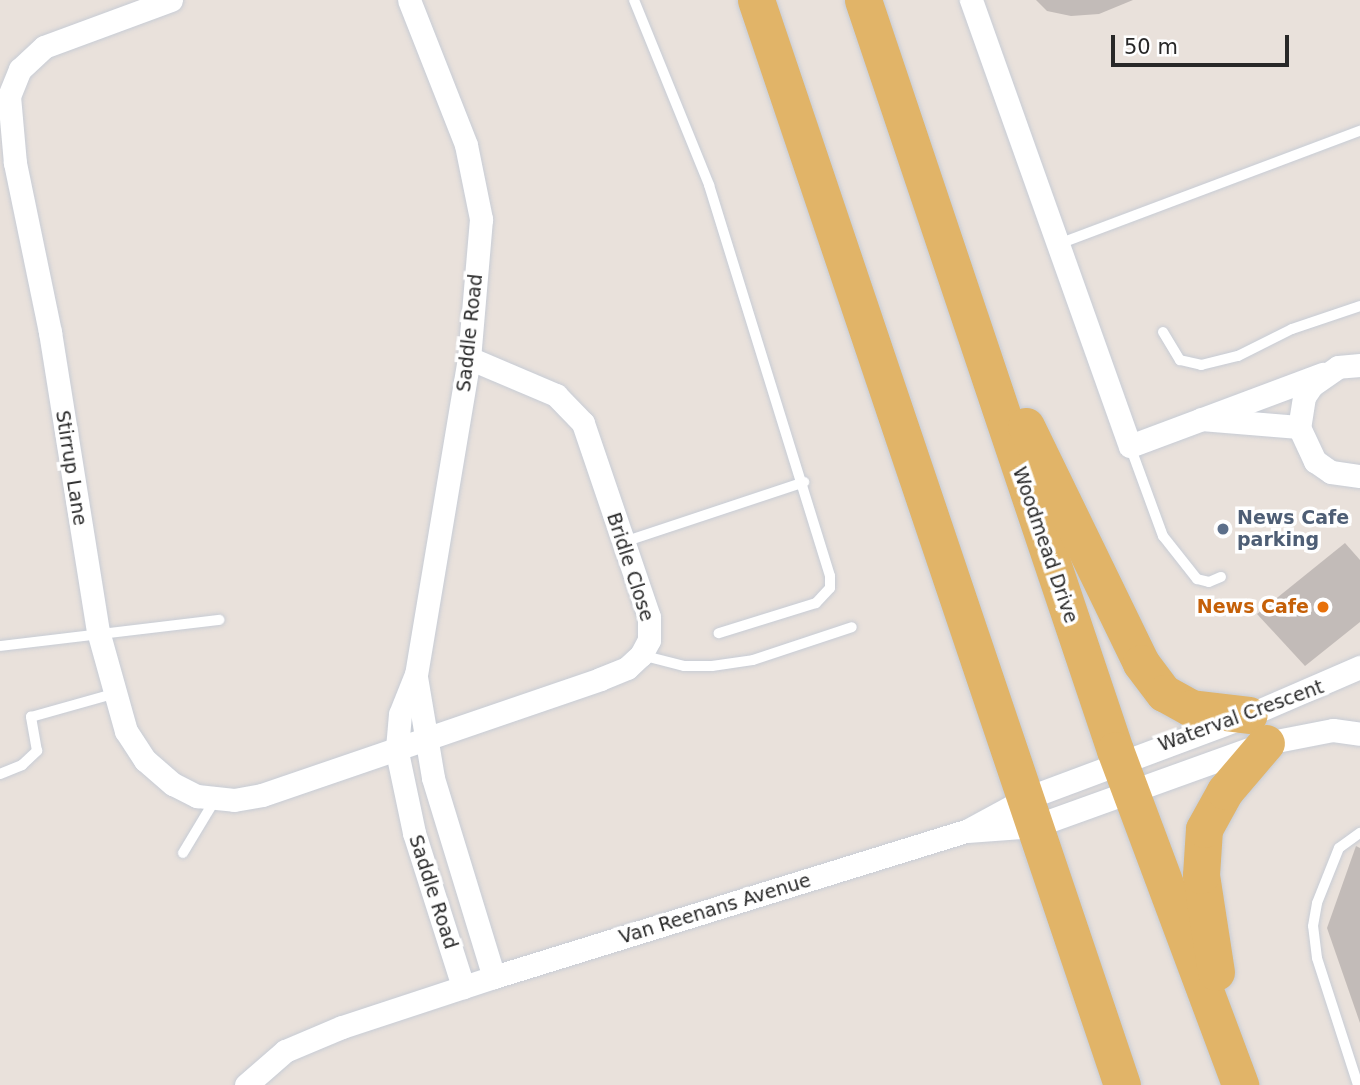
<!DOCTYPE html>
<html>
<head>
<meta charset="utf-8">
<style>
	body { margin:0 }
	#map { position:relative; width:1360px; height:1085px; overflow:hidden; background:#e9e1db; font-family:"DejaVu Sans",sans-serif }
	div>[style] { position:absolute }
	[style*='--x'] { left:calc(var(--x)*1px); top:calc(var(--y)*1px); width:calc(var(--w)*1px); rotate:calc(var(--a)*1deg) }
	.building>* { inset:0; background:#c2bbb8 }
	.roads { filter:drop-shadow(0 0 2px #c7ccd5) drop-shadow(0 0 2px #c7ccd5) }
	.lane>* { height:10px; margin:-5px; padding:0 5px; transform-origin:5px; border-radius:5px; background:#fff }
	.street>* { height:23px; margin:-11.5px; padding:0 11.5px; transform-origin:11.5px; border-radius:11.5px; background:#fff }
	.primary>* { height:37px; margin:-18.5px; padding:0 18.5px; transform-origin:18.5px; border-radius:18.5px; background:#e1b468 }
	.dots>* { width:19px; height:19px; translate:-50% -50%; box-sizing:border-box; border:4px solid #fff; border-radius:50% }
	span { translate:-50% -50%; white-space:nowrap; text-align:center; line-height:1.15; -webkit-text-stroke:7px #fff; paint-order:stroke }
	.street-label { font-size:19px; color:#282828 }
	.service-label { font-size:19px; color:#4e5e75; font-weight:700 }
	.left { translate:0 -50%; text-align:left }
	.food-label { font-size:19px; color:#c56008; font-weight:700 }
	.right { translate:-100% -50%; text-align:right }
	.scale { position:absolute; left:1111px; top:35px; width:178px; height:32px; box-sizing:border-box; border:4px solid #282828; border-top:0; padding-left:9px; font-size:21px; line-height:24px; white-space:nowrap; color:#282828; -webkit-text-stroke:5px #fff; paint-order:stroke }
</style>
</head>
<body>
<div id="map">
	<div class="building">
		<i style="clip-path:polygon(1036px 0,1133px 0,1099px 14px,1071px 16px,1047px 11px)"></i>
		<i style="clip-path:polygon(1345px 543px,1360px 560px,1360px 622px,1305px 666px,1257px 614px)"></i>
		<i style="clip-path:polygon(1356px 846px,1360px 848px,1360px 1023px,1327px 928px)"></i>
	</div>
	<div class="roads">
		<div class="lane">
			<i style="--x:634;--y:0;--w:200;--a:67.9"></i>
			<i style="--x:709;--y:185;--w:409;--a:72.8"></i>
			<i style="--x:830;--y:576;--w:12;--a:90"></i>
			<i style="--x:830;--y:588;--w:21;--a:133"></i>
			<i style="--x:816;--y:603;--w:102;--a:162.8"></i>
			<i style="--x:1056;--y:245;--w:325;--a:-20.6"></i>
			<i style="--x:1163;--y:332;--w:33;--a:59"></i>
			<i style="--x:1180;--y:360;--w:22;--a:13"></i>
			<i style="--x:1201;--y:365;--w:38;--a:-14"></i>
			<i style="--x:1238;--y:356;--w:60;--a:-26.6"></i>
			<i style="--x:1292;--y:329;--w:72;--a:-18.7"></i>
			<i style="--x:1130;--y:446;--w:96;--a:69.9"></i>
			<i style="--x:1163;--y:536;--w:55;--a:51.7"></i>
			<i style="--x:1197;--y:579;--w:12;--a:14"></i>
			<i style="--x:1209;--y:582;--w:13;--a:-23"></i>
			<i style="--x:624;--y:542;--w:190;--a:-18.4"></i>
			<i style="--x:0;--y:646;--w:221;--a:-6.8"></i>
			<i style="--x:641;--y:655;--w:44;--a:14.3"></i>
			<i style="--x:684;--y:666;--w:28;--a:0"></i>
			<i style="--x:712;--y:666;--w:41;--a:-8.3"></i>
			<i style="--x:753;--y:660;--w:104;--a:-18.4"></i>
			<i style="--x:0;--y:774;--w:24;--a:-22"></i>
			<i style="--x:22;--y:765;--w:21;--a:-43"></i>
			<i style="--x:37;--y:751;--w:35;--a:-100"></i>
			<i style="--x:31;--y:717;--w:85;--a:-15.7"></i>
			<i style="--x:183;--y:853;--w:64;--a:-59"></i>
			<i style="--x:1358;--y:1085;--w:133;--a:-107.9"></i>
			<i style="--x:1317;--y:958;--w:32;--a:-97"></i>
			<i style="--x:1313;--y:926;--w:23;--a:-80"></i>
			<i style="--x:1317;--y:903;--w:59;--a:-68.2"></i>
			<i style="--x:1339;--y:848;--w:26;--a:-36"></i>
		</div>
		<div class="street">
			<i style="--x:171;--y:0;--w:135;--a:159.7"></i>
			<i style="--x:44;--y:47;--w:33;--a:137"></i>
			<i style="--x:20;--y:69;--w:29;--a:112"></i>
			<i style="--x:9;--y:96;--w:67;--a:84.9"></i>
			<i style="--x:15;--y:163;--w:173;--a:78.3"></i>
			<i style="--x:50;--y:332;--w:303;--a:80.9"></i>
			<i style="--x:98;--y:631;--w:104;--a:74.4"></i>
			<i style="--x:126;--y:731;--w:35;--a:57"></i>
			<i style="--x:145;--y:760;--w:37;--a:41"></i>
			<i style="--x:173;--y:784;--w:27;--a:27"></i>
			<i style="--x:197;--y:796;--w:37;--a:6"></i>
			<i style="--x:234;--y:800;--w:28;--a:-10"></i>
			<i style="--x:262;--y:795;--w:357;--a:-18.9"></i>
			<i style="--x:600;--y:679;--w:29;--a:-22"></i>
			<i style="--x:627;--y:668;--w:19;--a:-43"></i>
			<i style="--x:641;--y:655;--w:17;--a:-62"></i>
			<i style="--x:649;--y:640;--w:23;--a:-90"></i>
			<i style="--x:649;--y:617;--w:205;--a:-108.8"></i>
			<i style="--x:583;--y:423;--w:39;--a:-134"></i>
			<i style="--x:556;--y:395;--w:95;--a:-157"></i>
			<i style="--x:409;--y:0;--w:156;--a:68.5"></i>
			<i style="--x:466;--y:145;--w:76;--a:78.5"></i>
			<i style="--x:481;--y:219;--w:140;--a:94.9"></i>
			<i style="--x:469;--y:358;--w:320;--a:99.5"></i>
			<i style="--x:416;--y:674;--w:43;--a:111.8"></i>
			<i style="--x:400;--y:714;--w:38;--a:95"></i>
			<i style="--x:397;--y:752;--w:83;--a:78.1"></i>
			<i style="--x:414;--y:833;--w:162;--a:72.3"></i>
			<i style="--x:971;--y:0;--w:473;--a:70.4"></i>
			<i style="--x:1130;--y:446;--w:206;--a:-20.5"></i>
			<i style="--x:1360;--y:365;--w:22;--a:175"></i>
			<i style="--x:1338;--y:367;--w:32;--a:145"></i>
			<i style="--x:1312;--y:385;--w:14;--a:124"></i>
			<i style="--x:1304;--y:397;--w:30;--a:99"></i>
			<i style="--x:1299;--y:427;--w:38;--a:65"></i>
			<i style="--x:1315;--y:461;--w:19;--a:35"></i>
			<i style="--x:1331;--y:472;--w:29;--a:8"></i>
			<i style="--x:1201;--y:419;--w:98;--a:4.7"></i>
			<i style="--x:416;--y:677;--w:102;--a:80.4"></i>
			<i style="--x:433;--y:778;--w:208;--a:73"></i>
			<i style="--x:970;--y:829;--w:65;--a:-28.5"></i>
			<i style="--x:1027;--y:798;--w:237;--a:-20.5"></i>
			<i style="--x:1249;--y:715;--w:121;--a:-23.4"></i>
			<i style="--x:246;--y:1085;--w:52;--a:-41.1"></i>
			<i style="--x:285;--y:1051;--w:62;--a:-22.8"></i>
			<i style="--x:342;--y:1027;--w:160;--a:-18.2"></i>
			<i style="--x:494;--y:977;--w:495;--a:-17.2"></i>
			<i style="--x:967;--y:831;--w:68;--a:-4.2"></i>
			<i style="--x:1035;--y:826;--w:245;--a:-19.8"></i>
			<i style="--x:1266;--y:743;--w:68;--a:-11"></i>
			<i style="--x:1333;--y:730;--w:27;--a:8"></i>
		</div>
		<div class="primary">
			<i style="--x:756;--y:0;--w:1145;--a:71.36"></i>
			<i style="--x:863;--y:0;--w:791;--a:71.43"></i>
			<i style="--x:1115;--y:750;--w:358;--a:69.5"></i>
			<i style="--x:1026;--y:426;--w:263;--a:64.1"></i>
			<i style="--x:1141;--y:663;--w:38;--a:53"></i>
			<i style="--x:1164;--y:693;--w:31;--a:29"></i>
			<i style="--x:1191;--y:708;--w:58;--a:6.9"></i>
			<i style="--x:1216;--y:972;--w:98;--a:-98.8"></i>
			<i style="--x:1201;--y:875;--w:46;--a:-86.3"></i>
			<i style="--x:1204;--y:829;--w:43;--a:-61.1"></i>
			<i style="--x:1225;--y:791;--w:63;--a:-49.5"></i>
		</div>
	</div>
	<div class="dots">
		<i style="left:1223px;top:529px;background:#5c6f8a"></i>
		<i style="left:1323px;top:607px;background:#e8710a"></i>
	</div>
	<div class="street-label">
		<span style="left:470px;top:333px;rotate:-84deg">Saddle Road</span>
		<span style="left:71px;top:468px;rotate:81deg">Stirrup Lane</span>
		<span style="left:1045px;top:545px;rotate:71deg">Woodmead Drive</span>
		<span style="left:630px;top:567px;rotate:72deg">Bridle Close</span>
		<span style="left:1241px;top:716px;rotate:-20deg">Waterval Crescent</span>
		<span style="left:433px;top:892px;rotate:72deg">Saddle Road</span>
		<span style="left:715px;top:909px;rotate:-17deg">Van Reenans Avenue</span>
	</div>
	<div class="service-label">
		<span class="left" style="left:1237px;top:529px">News Cafe<br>parking</span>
	</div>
	<div class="food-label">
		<span class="right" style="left:1309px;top:607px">News Cafe</span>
	</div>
	<div class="scale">50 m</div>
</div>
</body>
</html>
